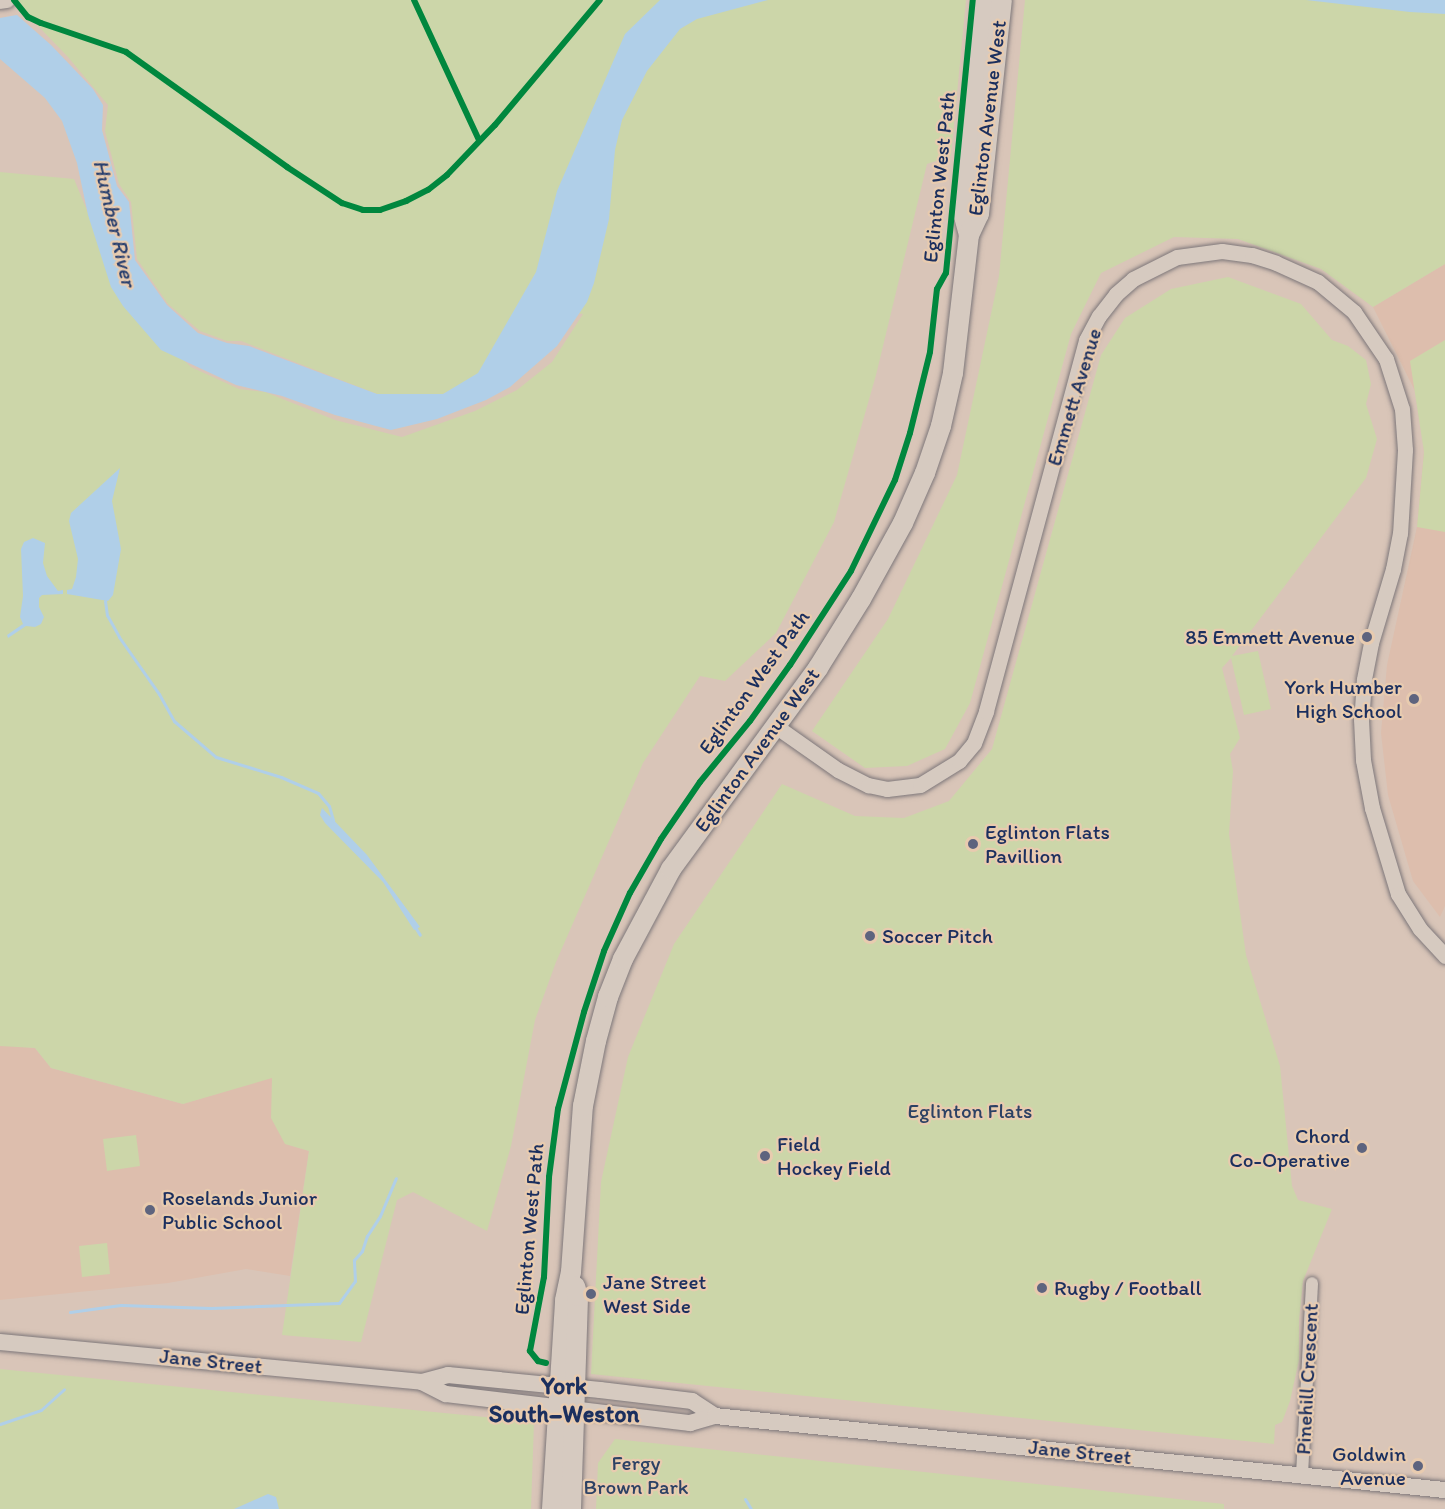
<!DOCTYPE html>
<html>
<head>
<meta charset="utf-8">
<style>
	body { margin:0 }
	#map { position:relative; width:1445px; height:1509px; overflow:hidden; background:#d9c5b8; font-family:Itim,sans-serif }
	div>[style] { position:absolute }
	[style*='--x'] { left:calc(var(--x)*1px); top:calc(var(--y)*1px); width:calc(var(--w)*1px); rotate:calc(var(--a)*1deg) }
	.built>* { inset:0; background:#ddbead }
	.green>* { inset:0; background:#ccd6a9 }
	.water>* { inset:0; background:#b0cfe8 }
	.pier>* { inset:0; background:#d9c5b8 }
	.stream>* { height:3px; margin:-1.5px; padding:0 1.5px; transform-origin:1.5px; border-radius:1.5px; background:#b0cfe8 }
	.roads { filter:drop-shadow(0 0 2px #7d777a) drop-shadow(0 0 2px #7d777a) }
	.minor>* { height:12px; margin:-6px; padding:0 6px; transform-origin:6px; border-radius:6px; background:#d6cac0 }
	.tertiary>* { height:15px; margin:-7.5px; padding:0 7.5px; transform-origin:7.5px; border-radius:7.5px; background:#d6cac0 }
	.secondary>* { height:16px; margin:-8px; padding:0 8px; transform-origin:8px; border-radius:8px; background:#d6cac0 }
	.primary>* { height:20px; margin:-10px; padding:0 10px; transform-origin:10px; border-radius:10px; background:#d6cac0 }
	.cycleway>* { height:6px; margin:-3px; padding:0 3px; transform-origin:3px; border-radius:3px; background:#00873e }
	.dots>* { width:16px; height:16px; translate:-50% -50%; box-sizing:border-box; border:3px solid #e8cbaf; border-radius:50% }
	span { translate:-50% -50%; white-space:nowrap; text-align:center; line-height:1.15; -webkit-text-stroke:4.5px #e8cbaf; paint-order:stroke }
	.street-label { font-size:21px; color:#1b2f5e }
	.poi-label { font-size:21px; color:#1b2f5e }
	.right { translate:-100% -50%; text-align:right }
	.left { translate:0 -50%; text-align:left }
	.park-label { font-size:21px; color:#2c4164 }
	.water-label { font-size:22px; color:#283f6e; font-style:italic }
	.quarter-label { font-size:24px; color:#1b2f5e; font-weight:700 }
</style>
</head>
<body>
<div id="map">
	<div class="built">
		<i style="clip-path:polygon(1445px 264px,1445px 906px,1440px 917px,1413px 881px,1388px 795px,1381px 733px,1387px 665px,1417px 527px,1424px 452px,1418px 397px,1373px 307px)"></i>
		<i style="clip-path:polygon(5px 1045px,35px 1048px,51px 1068px,183px 1104px,272px 1077px,272px 1118px,286px 1144px,309px 1151px,290px 1276px,246px 1269px,168px 1283px,0 1300px,0 1046px)"></i>
	</div>
	<div class="green">
		<i style="clip-path:polygon(13px 0,966px 0,951px 156px,927px 164px,876px 375px,834px 522px,776px 633px,725px 681px,700px 676px,643px 763px,556px 962px,535px 1020px,511px 1146px,487px 1231px,413px 1192px,397px 1200px,361px 1342px,282px 1335px,309px 1151px,285px 1144px,271px 1118px,272px 1078px,183px 1104px,51px 1068px,35px 1048px,0 1046px,0 172px,74px 179px,100px 242px,152px 330px,191px 367px,239px 389px,265px 392px,335px 420px,402px 437px,475px 411px,517px 390px,552px 362px,583px 314px,527px 305px,480px 376px,443px 394px,377px 394px,241px 341px,227px 341px,200px 331px,168px 304px,137px 259px,131px 202px,119px 184px,105px 131px,108px 105px,68px 57px)"></i>
		<i style="clip-path:polygon(1025px 0,1445px 0,1445px 264px,1373px 307px,1321px 269px,1238px 239px,1174px 237px,1101px 273px,1071px 334px,970px 703px,945px 749px,907px 766px,865px 768px,812px 731px,888px 619px,957px 475px,999px 276px)"></i>
		<i style="clip-path:polygon(1228px 277px,1301px 304px,1332px 340px,1348px 346px,1366px 360px,1371px 384px,1366px 404px,1377px 439px,1366px 478px,1232px 656px,1258px 651px,1271px 709px,1244px 715px,1231px 658px,1222px 668px,1240px 738px,1230px 754px,1233px 771px,1229px 834px,1246px 955px,1280px 1066px,1292px 1186px,1298px 1200px,1332px 1209px,1303px 1281px,1299px 1320px,1299px 1360px,1290px 1401px,1282px 1422px,1275px 1425px,1274px 1444px,591px 1374px,601px 1182px,628px 1057px,674px 944px,782px 784px,855px 816px,904px 818px,949px 801px,992px 749px,1101px 355px,1125px 318px,1171px 289px)"></i>
		<i style="clip-path:polygon(1445px 340px,1445px 532px,1417px 527px,1424px 452px,1410px 361px)"></i>
		<i style="clip-path:polygon(136px 1135px,140px 1166px,107px 1171px,103px 1139px)"></i>
		<i style="clip-path:polygon(107px 1243px,110px 1274px,82px 1277px,79px 1246px)"></i>
		<i style="clip-path:polygon(0 1369px,534px 1422px,531px 1509px,0 1509px)"></i>
		<i style="clip-path:polygon(615px 1439px,1224px 1504px,1224px 1509px,596px 1509px,598px 1463px)"></i>
	</div>
	<div class="water">
		<i style="clip-path:polygon(0 0,51px 45px,93px 89px,103px 105px,102px 130px,117px 186px,129px 202px,135px 260px,167px 305px,198px 333px,227px 343px,249px 346px,377px 394px,443px 394px,478px 373px,536px 272px,557px 191px,625px 34px,660px 0,768px 0,697px 19px,680px 29px,647px 71px,622px 120px,615px 150px,609px 219px,594px 283px,587px 302px,557px 346px,510px 387px,486px 400px,437px 419px,391px 430px,335px 415px,282px 396px,236px 385px,161px 350px,123px 306px,111px 287px,88px 215px,77px 163px,62px 121px,45px 98px,0 59px)"></i>
		<i style="clip-path:polygon(1306px 0,1445px 0,1445px 14px,1410px 12px)"></i>
		<i style="clip-path:polygon(120px 468px,112px 501px,121px 549px,113px 595px,108px 601px,67px 594px,67px 590px,72px 589px,76px 577px,78px 559px,69px 521px,71px 513px)"></i>
		<i style="clip-path:polygon(33px 538px,45px 543px,43px 563px,47px 576px,58px 591px,63px 590px,63px 594px,42px 595px,39px 598px,39px 607px,44px 617px,41px 624px,35px 627px,26px 626px,8px 638px,7px 635px,23px 624px,20px 617px,23px 596px,21px 549px,24px 542px)"></i>
		<i style="clip-path:polygon(322px 808px,367px 855px,420px 927px,414px 930px,383px 882px,325px 823px,320px 815px)"></i>
		<i style="clip-path:polygon(268px 1494px,276px 1497px,279px 1509px,234px 1509px)"></i>
	</div>
	<div class="pier">
		<i style="clip-path:polygon(0 0,9px 0,22px 14px,0 18px)"></i>
	</div>
	<div class="stream">
		<i style="--x:105;--y:601;--w:14;--a:82"></i>
		<i style="--x:107;--y:615;--w:25;--a:61"></i>
		<i style="--x:119;--y:637;--w:70;--a:54.9"></i>
		<i style="--x:159;--y:694;--w:31;--a:61"></i>
		<i style="--x:174;--y:721;--w:55;--a:40.6"></i>
		<i style="--x:216;--y:757;--w:68;--a:17.1"></i>
		<i style="--x:281;--y:777;--w:40;--a:23.4"></i>
		<i style="--x:318;--y:793;--w:17;--a:50"></i>
		<i style="--x:329;--y:806;--w:15;--a:74"></i>
		<i style="--x:415;--y:927;--w:9;--a:58"></i>
		<i style="--x:70;--y:1312;--w:51;--a:-7.8"></i>
		<i style="--x:121;--y:1305;--w:90;--a:1.9"></i>
		<i style="--x:211;--y:1308;--w:128;--a:-2.2"></i>
		<i style="--x:339;--y:1303;--w:27;--a:-54"></i>
		<i style="--x:355;--y:1281;--w:21;--a:-93"></i>
		<i style="--x:354;--y:1260;--w:12;--a:-48"></i>
		<i style="--x:362;--y:1251;--w:16;--a:-72"></i>
		<i style="--x:367;--y:1236;--w:24;--a:-57"></i>
		<i style="--x:380;--y:1216;--w:41;--a:-67.2"></i>
		<i style="--x:0;--y:1424;--w:43;--a:-18.9"></i>
		<i style="--x:41;--y:1410;--w:31;--a:-42"></i>
		<i style="--x:745;--y:1499;--w:12;--a:59"></i>
	</div>
	<div class="roads">
		<div class="minor">
			<i style="--x:1302;--y:1475;--w:192;--a:-87"></i>
		</div>
		<div class="tertiary">
			<i style="--x:774;--y:725;--w:78;--a:35.1"></i>
			<i style="--x:838;--y:770;--w:34;--a:27"></i>
			<i style="--x:868;--y:785;--w:19;--a:12"></i>
			<i style="--x:887;--y:789;--w:33;--a:-7"></i>
			<i style="--x:920;--y:785;--w:46;--a:-31.6"></i>
			<i style="--x:959;--y:761;--w:23;--a:-50"></i>
			<i style="--x:974;--y:743;--w:34;--a:-69"></i>
			<i style="--x:986;--y:711;--w:384;--a:-74.9"></i>
			<i style="--x:1086;--y:340;--w:27;--a:-62"></i>
			<i style="--x:1099;--y:316;--w:28;--a:-52"></i>
			<i style="--x:1116;--y:294;--w:23;--a:-41"></i>
			<i style="--x:1133;--y:279;--w:49;--a:-26.6"></i>
			<i style="--x:1177;--y:257;--w:45;--a:-7.6"></i>
			<i style="--x:1222;--y:251;--w:30;--a:8"></i>
			<i style="--x:1252;--y:255;--w:25;--a:18"></i>
			<i style="--x:1276;--y:263;--w:46;--a:24.3"></i>
			<i style="--x:1318;--y:282;--w:47;--a:39.8"></i>
			<i style="--x:1354;--y:312;--w:57;--a:55.8"></i>
			<i style="--x:1386;--y:359;--w:52;--a:72.3"></i>
			<i style="--x:1402;--y:409;--w:41;--a:85.8"></i>
			<i style="--x:1405;--y:450;--w:83;--a:93.4"></i>
			<i style="--x:1400;--y:533;--w:37;--a:101"></i>
			<i style="--x:1393;--y:569;--w:77;--a:106.6"></i>
			<i style="--x:1371;--y:643;--w:38;--a:101"></i>
			<i style="--x:1364;--y:680;--w:39;--a:94"></i>
			<i style="--x:1361;--y:719;--w:41;--a:87.2"></i>
			<i style="--x:1363;--y:760;--w:49;--a:79.4"></i>
			<i style="--x:1372;--y:808;--w:90;--a:73.2"></i>
			<i style="--x:1398;--y:894;--w:41;--a:57.8"></i>
			<i style="--x:1420;--y:929;--w:37;--a:47"></i>
		</div>
		<div class="secondary">
			<i style="--x:0;--y:1;--w:7;--a:-8"></i>
			<i style="--x:0;--y:1342;--w:424;--a:5.4"></i>
			<i style="--x:422;--y:1382;--w:27;--a:-15"></i>
			<i style="--x:448;--y:1375;--w:153;--a:5.6"></i>
			<i style="--x:600;--y:1390;--w:93;--a:6.8"></i>
			<i style="--x:692;--y:1401;--w:27;--a:33"></i>
			<i style="--x:422;--y:1382;--w:27;--a:27"></i>
			<i style="--x:446;--y:1394;--w:246;--a:6.8"></i>
			<i style="--x:690;--y:1423;--w:26;--a:-16"></i>
			<i style="--x:715;--y:1416;--w:734;--a:5.79"></i>
		</div>
		<div class="primary">
			<i style="--x:969;--y:235;--w:20;--a:-105"></i>
			<i style="--x:964;--y:216;--w:217;--a:-84.7"></i>
			<i style="--x:552;--y:1509;--w:209;--a:-86.4"></i>
			<i style="--x:565;--y:1300;--w:29;--a:-78"></i>
			<i style="--x:571;--y:1272;--w:166;--a:-85.9"></i>
			<i style="--x:583;--y:1106;--w:66;--a:-78.7"></i>
			<i style="--x:596;--y:1041;--w:46;--a:-74.7"></i>
			<i style="--x:608;--y:997;--w:41;--a:-68.5"></i>
			<i style="--x:623;--y:959;--w:102;--a:-61.9"></i>
			<i style="--x:671;--y:869;--w:249;--a:-53.8"></i>
			<i style="--x:818;--y:668;--w:81;--a:-58.1"></i>
			<i style="--x:861;--y:599;--w:87;--a:-61.1"></i>
			<i style="--x:903;--y:523;--w:55;--a:-66.3"></i>
			<i style="--x:925;--y:473;--w:50;--a:-71.2"></i>
			<i style="--x:941;--y:426;--w:54;--a:-77.2"></i>
			<i style="--x:953;--y:373;--w:139;--a:-83.4"></i>
			<i style="--x:969;--y:235;--w:23;--a:-65"></i>
			<i style="--x:979;--y:214;--w:215;--a:-83.9"></i>
			<i style="--x:571;--y:1509;--w:213;--a:-88.1"></i>
			<i style="--x:578;--y:1296;--w:10;--a:-107"></i>
		</div>
	</div>
	<div class="cycleway">
		<i style="--x:14;--y:0;--w:22;--a:51"></i>
		<i style="--x:28;--y:17;--w:14;--a:25"></i>
		<i style="--x:41;--y:23;--w:90;--a:18.8"></i>
		<i style="--x:126;--y:52;--w:198;--a:35.5"></i>
		<i style="--x:287;--y:167;--w:66;--a:33.2"></i>
		<i style="--x:342;--y:203;--w:22;--a:18"></i>
		<i style="--x:363;--y:210;--w:17;--a:0"></i>
		<i style="--x:380;--y:210;--w:28;--a:-19"></i>
		<i style="--x:406;--y:201;--w:25;--a:-27"></i>
		<i style="--x:428;--y:190;--w:24;--a:-38"></i>
		<i style="--x:447;--y:175;--w:69;--a:-46.2"></i>
		<i style="--x:495;--y:125;--w:163;--a:-50"></i>
		<i style="--x:414;--y:0;--w:154;--a:65.1"></i>
		<i style="--x:546;--y:1363;--w:8;--a:-166"></i>
		<i style="--x:538;--y:1361;--w:13;--a:-129"></i>
		<i style="--x:530;--y:1351;--w:75;--a:-79.3"></i>
		<i style="--x:544;--y:1277;--w:100;--a:-87.1"></i>
		<i style="--x:549;--y:1177;--w:69;--a:-82.5"></i>
		<i style="--x:558;--y:1109;--w:100;--a:-75"></i>
		<i style="--x:584;--y:1012;--w:64;--a:-71.8"></i>
		<i style="--x:604;--y:951;--w:64;--a:-65.9"></i>
		<i style="--x:630;--y:893;--w:62;--a:-60.1"></i>
		<i style="--x:661;--y:839;--w:69;--a:-55.6"></i>
		<i style="--x:700;--y:782;--w:79;--a:-50.7"></i>
		<i style="--x:750;--y:721;--w:69;--a:-54.5"></i>
		<i style="--x:790;--y:665;--w:112;--a:-57"></i>
		<i style="--x:851;--y:571;--w:101;--a:-64.2"></i>
		<i style="--x:895;--y:480;--w:49;--a:-72.3"></i>
		<i style="--x:910;--y:433;--w:83;--a:-76.1"></i>
		<i style="--x:930;--y:352;--w:63;--a:-83.7"></i>
		<i style="--x:937;--y:289;--w:18;--a:-61"></i>
		<i style="--x:946;--y:273;--w:274;--a:-84.4"></i>
	</div>
	<div class="dots">
		<i style="left:1367px;top:637px;background:#5e647e"></i>
		<i style="left:1414px;top:699px;background:#5e647e"></i>
		<i style="left:973px;top:844px;background:#5e647e"></i>
		<i style="left:870px;top:936px;background:#5e647e"></i>
		<i style="left:1362px;top:1148px;background:#5e647e"></i>
		<i style="left:765px;top:1156px;background:#5e647e"></i>
		<i style="left:150px;top:1210px;background:#5e647e"></i>
		<i style="left:1042px;top:1288px;background:#5e647e"></i>
		<i style="left:591px;top:1294px;background:#5e647e"></i>
		<i style="left:1418px;top:1466px;background:#5e647e"></i>
	</div>
	<div class="street-label">
		<span style="left:987px;top:118px;rotate:-83deg">Eglinton Avenue West</span>
		<span style="left:939px;top:177px;rotate:-84deg">Eglinton West Path</span>
		<span style="left:1074px;top:397px;rotate:-73deg">Emmett Avenue</span>
		<span style="left:754px;top:682px;rotate:-54deg">Eglinton West Path</span>
		<span style="left:757px;top:750px;rotate:-54deg">Eglinton Avenue West</span>
		<span style="left:529px;top:1229px;rotate:-85deg">Eglinton West Path</span>
		<span style="left:211px;top:1361px;rotate:6deg">Jane Street</span>
		<span style="left:1307px;top:1379px;rotate:-87deg">Pinehill Crescent</span>
		<span style="left:1080px;top:1452px;rotate:6deg">Jane Street</span>
	</div>
	<div class="poi-label">
		<span class="right" style="left:1355px;top:637px">85 Emmett Avenue</span>
		<span class="right" style="left:1402px;top:699px">York Humber<br>High School</span>
		<span class="left" style="left:985px;top:844px">Eglinton Flats<br>Pavillion</span>
		<span class="left" style="left:882px;top:936px">Soccer Pitch</span>
		<span class="right" style="left:1350px;top:1148px">Chord<br>Co-Operative</span>
		<span class="left" style="left:777px;top:1156px">Field<br>Hockey Field</span>
		<span class="left" style="left:162px;top:1210px">Roselands Junior<br>Public School</span>
		<span class="left" style="left:603px;top:1294px">Jane Street<br>West Side</span>
		<span class="left" style="left:1054px;top:1288px">Rugby / Football</span>
		<span class="right" style="left:1406px;top:1466px">Goldwin<br>Avenue</span>
	</div>
	<div class="park-label">
		<span style="left:970px;top:1111px">Eglinton Flats</span>
		<span style="left:636px;top:1475px">Fergy<br>Brown Park</span>
	</div>
	<div class="water-label">
		<span style="left:115px;top:223px;rotate:77deg">Humber River</span>
	</div>
	<div class="quarter-label">
		<span style="left:564px;top:1400px">York<br>South–Weston</span>
	</div>
</div>
</body>
</html>
